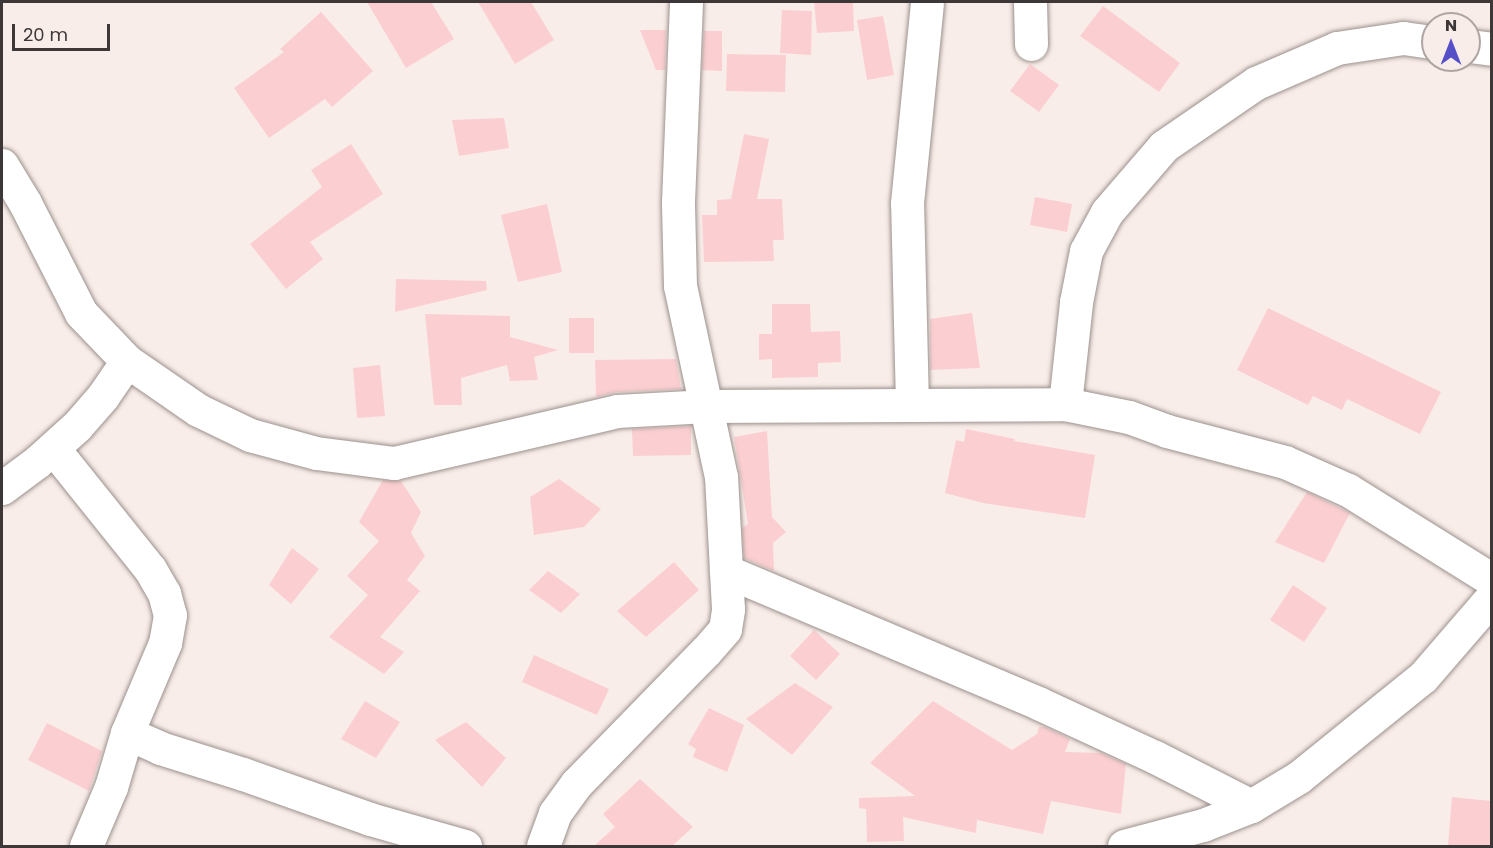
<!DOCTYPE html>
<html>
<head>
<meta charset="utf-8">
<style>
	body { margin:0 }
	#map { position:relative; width:1493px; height:848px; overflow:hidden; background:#f9ede9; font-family:Poppins,sans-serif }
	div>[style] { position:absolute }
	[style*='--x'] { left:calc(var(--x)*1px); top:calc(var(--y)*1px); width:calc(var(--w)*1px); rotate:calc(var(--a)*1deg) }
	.building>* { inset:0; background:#fbcfd1 }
	.roads { filter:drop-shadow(0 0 2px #9b918d) drop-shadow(0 0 2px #9b918d) }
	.street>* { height:33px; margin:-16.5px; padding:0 16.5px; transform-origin:16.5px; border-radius:16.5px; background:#fff }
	span { translate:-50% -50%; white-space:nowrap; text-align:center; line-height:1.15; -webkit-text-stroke:5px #f9ede9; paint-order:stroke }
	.frame { position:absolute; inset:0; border:3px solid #3d3837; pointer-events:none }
	.north { position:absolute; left:1421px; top:12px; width:60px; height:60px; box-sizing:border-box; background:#f9ede9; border:2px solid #aea5a2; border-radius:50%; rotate:0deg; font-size:16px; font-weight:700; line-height:24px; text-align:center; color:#3d3837 }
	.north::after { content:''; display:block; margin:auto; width:21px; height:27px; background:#5550c8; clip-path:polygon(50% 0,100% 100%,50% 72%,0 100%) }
	.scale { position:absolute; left:12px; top:24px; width:98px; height:27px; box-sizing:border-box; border:3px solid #3d3837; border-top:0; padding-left:8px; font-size:18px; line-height:21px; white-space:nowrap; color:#3d3837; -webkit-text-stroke:4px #f9ede9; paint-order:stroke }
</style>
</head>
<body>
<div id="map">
	<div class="building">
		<i style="clip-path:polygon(367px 2px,431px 2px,454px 39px,406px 68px)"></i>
		<i style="clip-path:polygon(478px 2px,531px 2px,554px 40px,515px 64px)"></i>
		<i style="clip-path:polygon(814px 2px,853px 2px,854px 31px,817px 33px)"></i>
		<i style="clip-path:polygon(1103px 6px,1180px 63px,1159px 92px,1080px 36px)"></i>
		<i style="clip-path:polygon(782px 10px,812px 11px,811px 55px,780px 53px)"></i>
		<i style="clip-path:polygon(321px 12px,373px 71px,332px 107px,325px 99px,269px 138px,234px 88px,284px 52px,280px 49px)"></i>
		<i style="clip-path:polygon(883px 16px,894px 75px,867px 80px,857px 20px)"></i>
		<i style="clip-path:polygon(640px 30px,666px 30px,665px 70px,656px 70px)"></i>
		<i style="clip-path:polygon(704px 31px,722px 31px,722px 71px,702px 70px)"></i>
		<i style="clip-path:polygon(727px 54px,786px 55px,785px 92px,726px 91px)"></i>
		<i style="clip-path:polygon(1030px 64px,1059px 85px,1039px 112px,1010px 91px)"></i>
		<i style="clip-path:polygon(504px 118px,509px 148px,459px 156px,452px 120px)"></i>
		<i style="clip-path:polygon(744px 134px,769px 139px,757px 199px,782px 199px,784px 240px,773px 240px,774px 261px,704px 262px,702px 215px,717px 215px,717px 200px,731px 199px)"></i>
		<i style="clip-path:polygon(351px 144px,383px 194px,310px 242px,323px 259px,286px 289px,250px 244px,322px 187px,311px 170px)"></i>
		<i style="clip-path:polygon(1035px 197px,1072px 204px,1067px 232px,1030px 225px)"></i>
		<i style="clip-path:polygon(547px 204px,562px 272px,518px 282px,501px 215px)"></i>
		<i style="clip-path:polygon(396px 279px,486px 281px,487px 290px,395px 312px)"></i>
		<i style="clip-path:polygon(772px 304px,810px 304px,811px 332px,840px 331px,841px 362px,818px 363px,818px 377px,772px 378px,772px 359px,759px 360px,759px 334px,772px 334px)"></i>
		<i style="clip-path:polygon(1268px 308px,1441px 392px,1420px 434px,1347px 399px,1342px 410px,1313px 396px,1308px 405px,1237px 370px)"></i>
		<i style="clip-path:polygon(972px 313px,980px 368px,930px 370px,930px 319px)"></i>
		<i style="clip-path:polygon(425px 314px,510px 316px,510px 337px,558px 350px,534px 357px,538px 380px,510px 381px,507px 365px,461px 378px,462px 405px,434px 405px)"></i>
		<i style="clip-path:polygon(569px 318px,594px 318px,594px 353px,569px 353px)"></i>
		<i style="clip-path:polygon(676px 359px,681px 389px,616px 392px,596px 397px,595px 360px)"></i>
		<i style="clip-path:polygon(380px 365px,385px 416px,357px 418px,353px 368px)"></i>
		<i style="clip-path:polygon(691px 426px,691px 455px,633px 456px,632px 429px)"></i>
		<i style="clip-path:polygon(966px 429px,1015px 439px,1014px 441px,1095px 455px,1085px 518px,983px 503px,945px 493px,956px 440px,964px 442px)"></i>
		<i style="clip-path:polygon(767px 431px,772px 517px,786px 532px,773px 543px,774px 571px,744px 558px,742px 528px,748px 524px,734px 437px)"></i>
		<i style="clip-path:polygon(559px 479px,601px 509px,584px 527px,534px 535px,530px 497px)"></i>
		<i style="clip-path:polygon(383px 480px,401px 481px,421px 512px,411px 533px,425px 556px,407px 580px,420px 591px,380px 637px,404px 652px,384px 674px,329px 637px,368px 595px,347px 576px,379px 541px,359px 522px)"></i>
		<i style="clip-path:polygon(1307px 492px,1350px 513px,1324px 563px,1275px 542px)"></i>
		<i style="clip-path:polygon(292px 548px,319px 569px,291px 604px,269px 585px)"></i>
		<i style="clip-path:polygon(674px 562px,699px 590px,646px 637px,617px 611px)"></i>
		<i style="clip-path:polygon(548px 571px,580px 594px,561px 613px,529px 590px)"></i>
		<i style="clip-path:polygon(1293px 585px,1327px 608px,1304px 642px,1270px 620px)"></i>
		<i style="clip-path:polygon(814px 630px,840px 654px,816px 680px,790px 656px)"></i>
		<i style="clip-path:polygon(534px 655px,609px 689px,597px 715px,522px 682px)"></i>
		<i style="clip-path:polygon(795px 683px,833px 707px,792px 755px,746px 719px)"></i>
		<i style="clip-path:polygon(365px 701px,400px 722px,376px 758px,341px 739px)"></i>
		<i style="clip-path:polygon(933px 701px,1012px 750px,1037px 734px,1039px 727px,1045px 727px,1070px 739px,1065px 752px,1101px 753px,1126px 764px,1121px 814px,1051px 801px,1043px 834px,977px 820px,976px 833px,903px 817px,904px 841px,867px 842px,866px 809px,859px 808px,859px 798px,915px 796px,870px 763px)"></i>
		<i style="clip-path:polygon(709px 708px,744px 725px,727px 772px,693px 757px,696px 749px,688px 744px)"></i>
		<i style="clip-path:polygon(466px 722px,506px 758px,482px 787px,435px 740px)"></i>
		<i style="clip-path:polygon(47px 723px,102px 751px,89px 791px,28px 760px)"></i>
		<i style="clip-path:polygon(640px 779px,693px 827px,672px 846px,594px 846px,615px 827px,603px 814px)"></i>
		<i style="clip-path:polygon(1452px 797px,1491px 801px,1491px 846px,1448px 846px)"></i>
	</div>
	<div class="roads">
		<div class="street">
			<i style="--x:1030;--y:2;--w:42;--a:88.6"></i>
			<i style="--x:1469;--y:46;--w:23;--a:7"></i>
			<i style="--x:2;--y:165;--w:44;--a:58.8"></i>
			<i style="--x:25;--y:203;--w:123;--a:63"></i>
			<i style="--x:81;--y:313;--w:66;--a:46.2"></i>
			<i style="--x:127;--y:361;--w:86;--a:34.6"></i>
			<i style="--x:198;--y:410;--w:58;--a:25.7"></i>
			<i style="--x:250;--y:435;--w:68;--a:15.3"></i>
			<i style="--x:316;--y:453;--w:79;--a:7.3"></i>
			<i style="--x:394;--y:463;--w:229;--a:-13.1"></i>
			<i style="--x:617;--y:411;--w:90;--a:-3.2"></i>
			<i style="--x:707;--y:406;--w:358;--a:-0.3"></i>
			<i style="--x:1065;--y:404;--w:65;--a:11.5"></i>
			<i style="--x:1129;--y:417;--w:40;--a:20.2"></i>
			<i style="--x:1167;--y:431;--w:122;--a:14.7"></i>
			<i style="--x:1285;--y:462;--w:69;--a:24"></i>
			<i style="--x:1348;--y:490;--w:170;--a:32"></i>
			<i style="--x:912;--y:404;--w:201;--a:-91.4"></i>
			<i style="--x:907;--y:203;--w:200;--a:-84.3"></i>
			<i style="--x:1065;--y:404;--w:103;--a:-83.8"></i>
			<i style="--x:1076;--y:302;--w:52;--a:-78.9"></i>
			<i style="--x:1086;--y:251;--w:44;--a:-61.7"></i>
			<i style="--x:1107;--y:212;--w:87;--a:-49.2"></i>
			<i style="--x:1164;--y:146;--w:112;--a:-34.4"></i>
			<i style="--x:1256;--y:83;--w:88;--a:-23.4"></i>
			<i style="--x:1337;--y:48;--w:67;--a:-8.6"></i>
			<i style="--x:1403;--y:38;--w:30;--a:8"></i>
			<i style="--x:53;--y:448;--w:155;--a:51.3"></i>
			<i style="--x:150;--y:569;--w:28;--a:60"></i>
			<i style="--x:164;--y:593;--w:23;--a:75"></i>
			<i style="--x:170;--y:615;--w:28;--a:100"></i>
			<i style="--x:165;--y:643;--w:98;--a:112.9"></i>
			<i style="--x:127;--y:733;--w:56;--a:106.5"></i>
			<i style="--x:111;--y:787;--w:64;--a:113"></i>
			<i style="--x:2;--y:488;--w:44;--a:-36.6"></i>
			<i style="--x:37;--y:462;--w:54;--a:-42"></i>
			<i style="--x:77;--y:426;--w:40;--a:-49"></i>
			<i style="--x:103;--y:396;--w:42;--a:-55.6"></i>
			<i style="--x:726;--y:571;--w:339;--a:22.9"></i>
			<i style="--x:1038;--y:703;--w:129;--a:24.8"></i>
			<i style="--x:1155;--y:757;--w:108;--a:27"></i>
			<i style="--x:127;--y:733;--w:36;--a:24"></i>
			<i style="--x:160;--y:748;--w:87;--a:17.4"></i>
			<i style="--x:243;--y:774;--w:135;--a:19.5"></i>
			<i style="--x:370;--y:819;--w:99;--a:15.9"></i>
			<i style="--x:543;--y:846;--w:35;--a:-70"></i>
			<i style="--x:555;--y:813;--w:36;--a:-54"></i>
			<i style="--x:576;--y:784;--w:186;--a:-45.7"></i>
			<i style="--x:706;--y:651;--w:29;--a:-49"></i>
			<i style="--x:725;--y:629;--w:20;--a:-81"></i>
			<i style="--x:728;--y:609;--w:132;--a:-93"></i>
			<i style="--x:721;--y:477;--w:195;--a:-102.1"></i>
			<i style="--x:680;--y:286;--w:84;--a:-91.4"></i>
			<i style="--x:678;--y:202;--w:200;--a:-87.7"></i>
			<i style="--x:1124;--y:846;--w:82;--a:-14.9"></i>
			<i style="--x:1203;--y:825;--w:52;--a:-21.6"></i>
			<i style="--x:1251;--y:806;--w:56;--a:-31.1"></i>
			<i style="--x:1299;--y:777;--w:159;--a:-38.9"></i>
			<i style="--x:1423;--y:677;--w:106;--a:-49.2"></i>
		</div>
	</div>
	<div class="frame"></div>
	<div class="north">N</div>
	<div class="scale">20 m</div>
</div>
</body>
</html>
